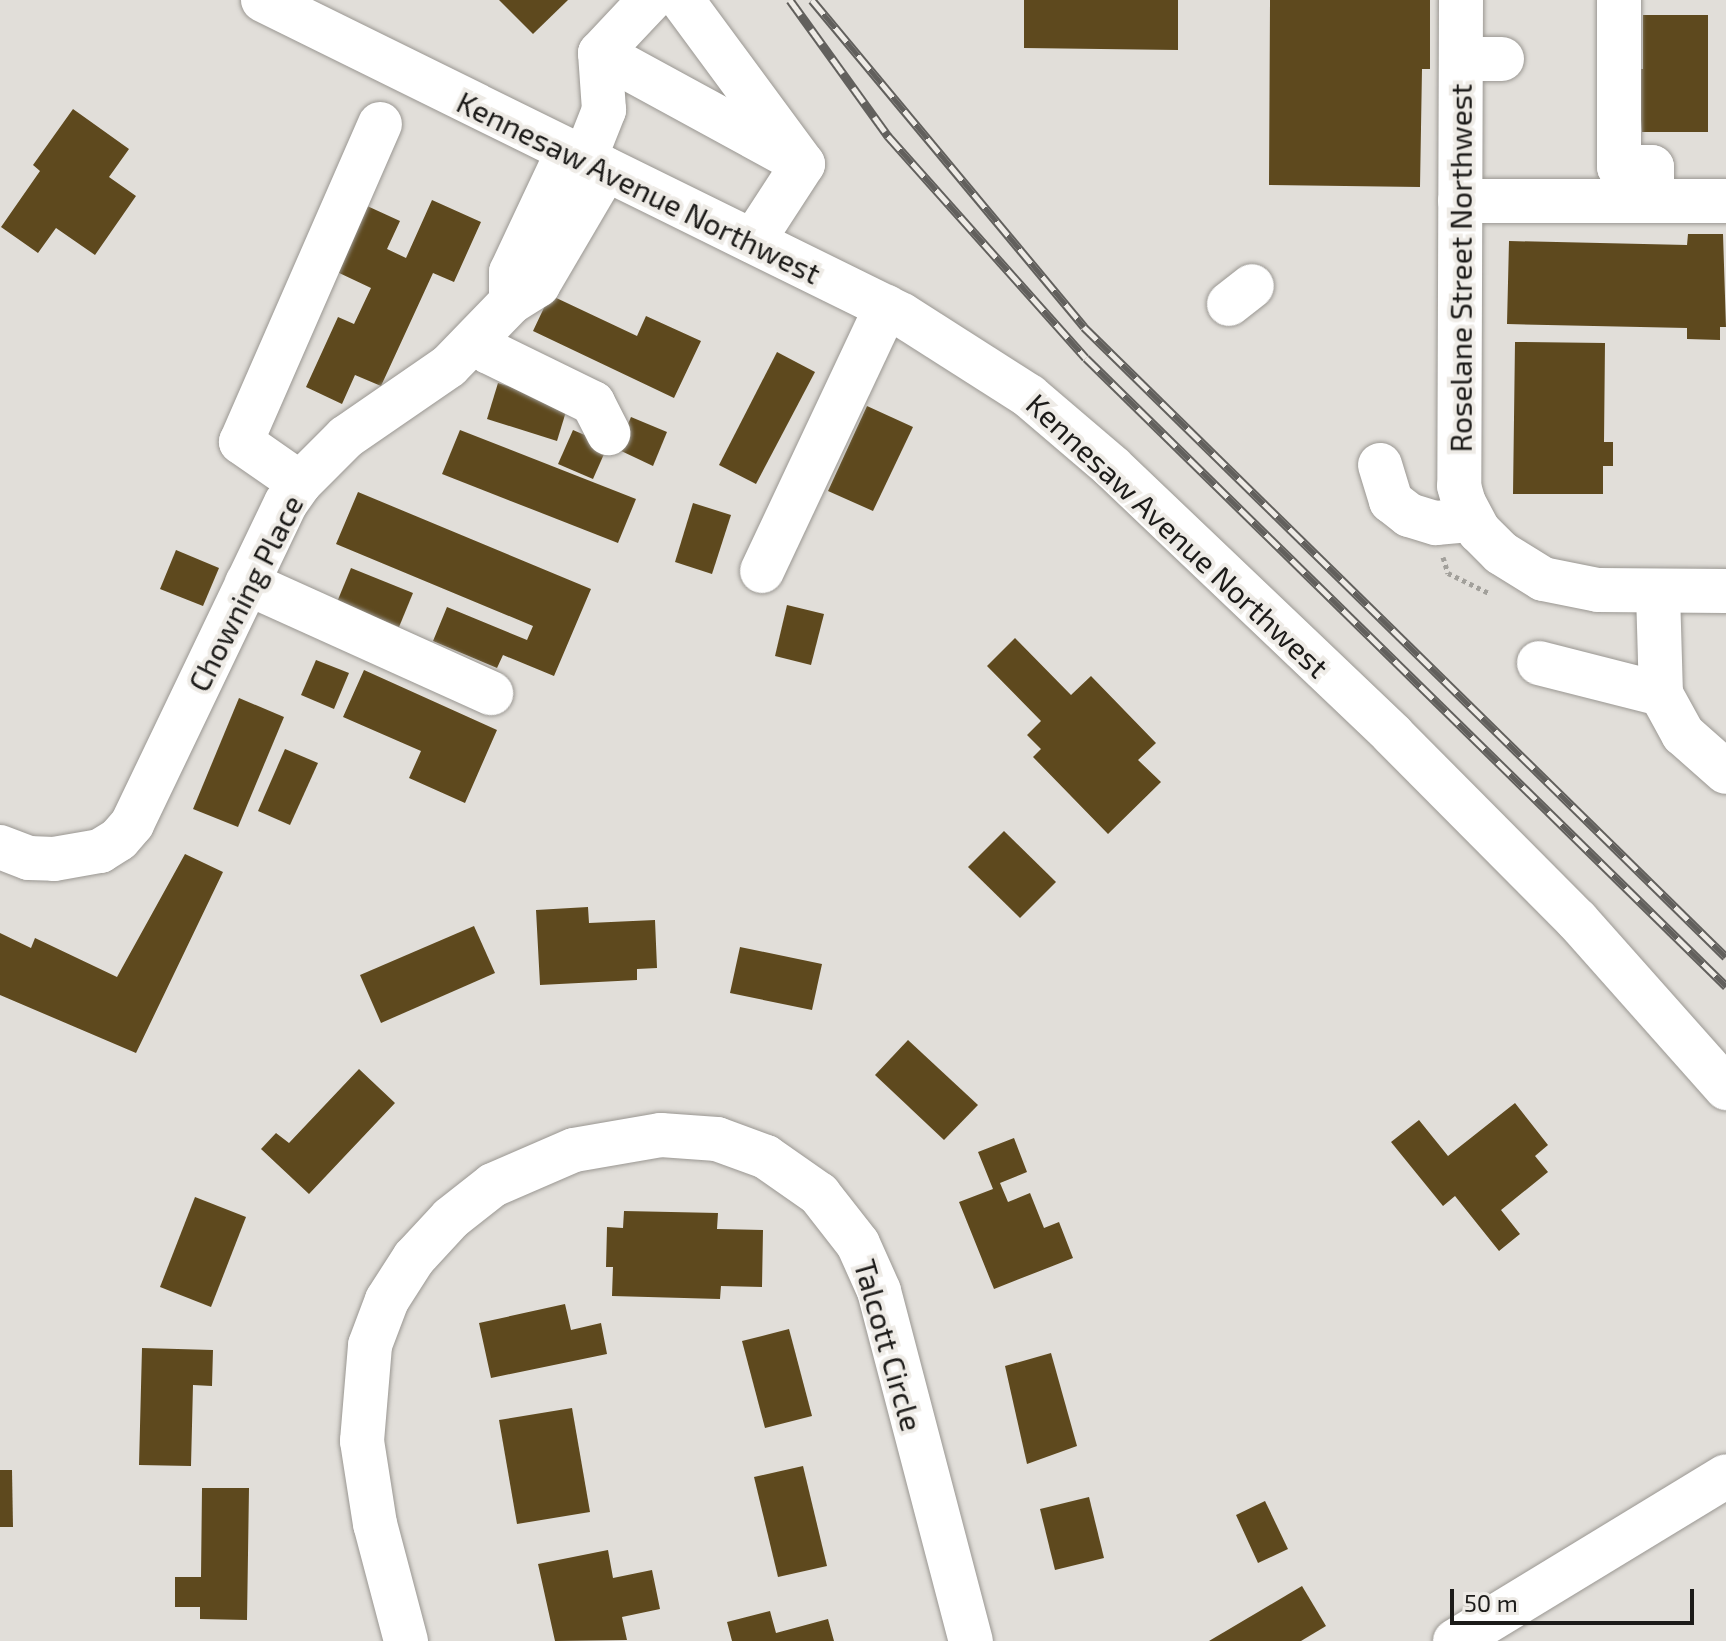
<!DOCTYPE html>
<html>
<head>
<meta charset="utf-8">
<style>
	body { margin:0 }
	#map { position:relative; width:1726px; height:1641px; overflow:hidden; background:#e1ded9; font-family:"Exo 2",sans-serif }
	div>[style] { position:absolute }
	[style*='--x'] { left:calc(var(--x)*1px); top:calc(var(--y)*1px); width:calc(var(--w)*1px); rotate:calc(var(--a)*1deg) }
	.building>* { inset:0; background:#5e491e }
	.path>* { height:5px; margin-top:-2.5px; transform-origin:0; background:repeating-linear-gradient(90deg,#a2a09b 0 4px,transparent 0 8px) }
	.roads { filter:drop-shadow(0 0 2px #9a9792) drop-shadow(0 0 2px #9a9792) }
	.minor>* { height:44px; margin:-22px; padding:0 22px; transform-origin:22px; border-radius:22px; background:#fff }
	.rail>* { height:9px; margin-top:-4.5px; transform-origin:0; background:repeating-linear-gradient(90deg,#eeebe6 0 18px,#62605d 0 36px); box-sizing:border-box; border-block:2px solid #62605d }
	span { translate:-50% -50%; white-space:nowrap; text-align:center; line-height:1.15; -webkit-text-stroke:8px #eeebe6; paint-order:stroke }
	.street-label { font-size:30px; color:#1c1b19 }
	.scale { position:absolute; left:1450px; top:1589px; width:244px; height:36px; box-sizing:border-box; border:4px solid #1c1b19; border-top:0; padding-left:10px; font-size:24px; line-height:28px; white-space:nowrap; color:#1c1b19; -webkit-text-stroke:6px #eeebe6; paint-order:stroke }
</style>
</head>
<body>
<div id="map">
	<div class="building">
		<i style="clip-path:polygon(499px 0,568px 0,533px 34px)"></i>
		<i style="clip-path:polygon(1024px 0,1178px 0,1178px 50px,1024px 48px)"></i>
		<i style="clip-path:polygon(1270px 0,1430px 0,1430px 69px,1422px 69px,1420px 187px,1269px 185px)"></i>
		<i style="clip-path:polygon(1643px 15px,1708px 15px,1708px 132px,1642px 132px,1637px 69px,1643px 69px)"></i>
		<i style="clip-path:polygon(73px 109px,129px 149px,109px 177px,136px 196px,95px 255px,56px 228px,38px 253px,1px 227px,40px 171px,33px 165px)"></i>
		<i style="clip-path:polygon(432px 200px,481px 222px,454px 282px,433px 273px,381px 386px,355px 375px,342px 404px,306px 387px,338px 317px,354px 324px,371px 288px,335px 271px,365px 205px,400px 221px,387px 249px,406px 258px)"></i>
		<i style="clip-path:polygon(1688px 234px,1723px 234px,1726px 327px,1720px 327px,1720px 340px,1687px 339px,1687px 328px,1507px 324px,1509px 241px,1687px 245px)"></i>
		<i style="clip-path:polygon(550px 295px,637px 336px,646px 316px,701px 341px,674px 398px,533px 331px)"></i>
		<i style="clip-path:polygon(1515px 342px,1605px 343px,1604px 442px,1613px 442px,1613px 466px,1603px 466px,1603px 494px,1513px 494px)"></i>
		<i style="clip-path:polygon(777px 352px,815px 372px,756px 484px,719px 465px)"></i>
		<i style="clip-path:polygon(498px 383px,568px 405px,557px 441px,487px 419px)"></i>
		<i style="clip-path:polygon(867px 406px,913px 427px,873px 511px,828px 491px)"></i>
		<i style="clip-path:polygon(631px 417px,667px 432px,653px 466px,617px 449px)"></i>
		<i style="clip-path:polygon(460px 430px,636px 499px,618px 543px,442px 474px)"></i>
		<i style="clip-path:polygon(573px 430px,608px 445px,593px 479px,558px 464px)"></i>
		<i style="clip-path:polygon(358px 492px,591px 589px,554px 676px,503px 655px,497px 668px,433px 641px,447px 607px,527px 640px,533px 626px,336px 544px)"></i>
		<i style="clip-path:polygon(693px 503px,731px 515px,712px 574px,675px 562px)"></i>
		<i style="clip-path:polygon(176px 550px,219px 568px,203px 606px,160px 589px)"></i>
		<i style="clip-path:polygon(351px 568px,413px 593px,399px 627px,337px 602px)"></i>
		<i style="clip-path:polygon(787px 605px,824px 614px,811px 665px,775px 656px)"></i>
		<i style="clip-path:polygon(1015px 638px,1071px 695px,1091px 676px,1156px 743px,1138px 760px,1161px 782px,1108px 834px,1033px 757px,1041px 749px,1027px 735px,1041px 721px,987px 666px)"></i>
		<i style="clip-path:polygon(316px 660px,349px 673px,334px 709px,301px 695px)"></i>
		<i style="clip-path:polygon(364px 670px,497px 730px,465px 803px,409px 778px,421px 751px,343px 717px)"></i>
		<i style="clip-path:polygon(239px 698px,284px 717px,238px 827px,193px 809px)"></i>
		<i style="clip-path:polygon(285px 749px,318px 763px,290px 825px,258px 811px)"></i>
		<i style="clip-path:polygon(1004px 831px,1056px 882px,1020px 918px,968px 867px)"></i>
		<i style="clip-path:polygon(185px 854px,223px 872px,136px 1053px,0 995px,0 933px,31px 948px,35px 938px,117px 977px)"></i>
		<i style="clip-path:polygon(588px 907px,589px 923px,655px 920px,657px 968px,637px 969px,637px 980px,540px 985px,536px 910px)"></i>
		<i style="clip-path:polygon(474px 926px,495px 973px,381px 1023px,360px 975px)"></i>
		<i style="clip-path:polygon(740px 947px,822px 964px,812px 1010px,730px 993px)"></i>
		<i style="clip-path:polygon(908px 1040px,978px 1105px,944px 1140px,875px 1075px)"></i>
		<i style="clip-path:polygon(359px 1069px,395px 1103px,309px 1194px,261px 1149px,276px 1133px,289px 1143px)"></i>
		<i style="clip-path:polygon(1515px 1103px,1548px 1145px,1535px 1156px,1548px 1172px,1501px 1210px,1520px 1234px,1499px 1251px,1455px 1196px,1443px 1206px,1391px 1142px,1419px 1120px,1448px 1156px)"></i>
		<i style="clip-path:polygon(1014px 1138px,1027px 1172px,1000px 1183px,1008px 1202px,1030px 1193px,1044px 1228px,1059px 1222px,1073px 1258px,994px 1289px,959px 1202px,993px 1189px,978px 1152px)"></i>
		<i style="clip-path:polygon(195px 1197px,246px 1217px,211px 1307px,160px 1287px)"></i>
		<i style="clip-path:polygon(624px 1211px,718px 1213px,717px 1229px,763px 1230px,762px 1287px,721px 1286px,720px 1299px,612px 1296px,613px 1267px,606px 1267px,607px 1227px,623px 1228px)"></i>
		<i style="clip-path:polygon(565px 1304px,571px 1330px,601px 1323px,607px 1354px,491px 1378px,479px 1323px)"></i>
		<i style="clip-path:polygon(789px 1329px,812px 1416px,765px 1428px,742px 1341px)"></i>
		<i style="clip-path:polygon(142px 1348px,213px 1350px,212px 1386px,193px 1385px,191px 1466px,139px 1465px)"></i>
		<i style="clip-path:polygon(1051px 1353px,1077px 1446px,1027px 1464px,1005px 1366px)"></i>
		<i style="clip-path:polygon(572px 1408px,590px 1512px,517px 1524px,499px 1420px)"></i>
		<i style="clip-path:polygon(803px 1466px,827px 1566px,778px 1577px,754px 1477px)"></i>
		<i style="clip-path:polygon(0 1470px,12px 1470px,13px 1527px,0 1527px)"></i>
		<i style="clip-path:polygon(202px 1488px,249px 1488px,247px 1620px,200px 1619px,200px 1607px,175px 1607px,175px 1577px,201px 1577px)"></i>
		<i style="clip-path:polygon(1089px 1497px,1104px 1558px,1055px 1570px,1040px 1509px)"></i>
		<i style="clip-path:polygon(1265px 1501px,1288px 1549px,1258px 1563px,1236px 1515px)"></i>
		<i style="clip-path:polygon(608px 1550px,613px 1578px,652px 1570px,660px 1609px,622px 1617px,627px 1640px,555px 1641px,538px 1564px)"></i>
		<i style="clip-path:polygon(1302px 1586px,1326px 1626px,1301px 1641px,1209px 1641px)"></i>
		<i style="clip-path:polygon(770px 1611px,776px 1633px,828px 1619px,834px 1641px,732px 1641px,727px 1622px)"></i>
	</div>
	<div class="path">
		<i style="--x:1443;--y:557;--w:17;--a:73"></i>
		<i style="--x:1448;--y:573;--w:46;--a:26"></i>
	</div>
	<div class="roads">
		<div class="minor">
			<i style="--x:263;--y:0;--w:712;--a:26.24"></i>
			<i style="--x:902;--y:315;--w:151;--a:32.5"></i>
			<i style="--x:1029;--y:396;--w:109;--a:40.5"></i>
			<i style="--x:1112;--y:467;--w:388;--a:43.6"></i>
			<i style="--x:1393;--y:735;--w:261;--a:45.2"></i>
			<i style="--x:1577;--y:920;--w:225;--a:48.4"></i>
			<i style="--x:682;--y:0;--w:204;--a:53.6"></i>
			<i style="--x:803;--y:164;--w:92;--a:123"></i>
			<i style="--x:1461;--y:0;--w:486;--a:90.2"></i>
			<i style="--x:1459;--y:486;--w:18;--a:74"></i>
			<i style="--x:1464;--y:503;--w:32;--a:62"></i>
			<i style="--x:1479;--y:531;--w:31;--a:45"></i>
			<i style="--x:1501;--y:553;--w:49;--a:31.8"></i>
			<i style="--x:1543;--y:579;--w:56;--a:11.3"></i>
			<i style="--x:1598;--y:590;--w:128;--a:0.4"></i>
			<i style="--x:1619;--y:0;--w:167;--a:90"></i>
			<i style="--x:1619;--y:167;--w:33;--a:0"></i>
			<i style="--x:1652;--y:167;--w:34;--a:90"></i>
			<i style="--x:600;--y:53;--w:217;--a:28.6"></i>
			<i style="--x:1461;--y:59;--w:41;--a:0"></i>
			<i style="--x:585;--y:158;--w:52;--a:-68.4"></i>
			<i style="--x:604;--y:110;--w:57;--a:-94"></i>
			<i style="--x:600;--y:53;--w:73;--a:-46.7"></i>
			<i style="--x:1460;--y:201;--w:266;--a:0"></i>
			<i style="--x:511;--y:302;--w:30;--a:-90"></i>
			<i style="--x:511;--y:272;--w:134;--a:-64.8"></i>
			<i style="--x:1229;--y:304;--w:29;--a:-38"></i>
			<i style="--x:477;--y:341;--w:16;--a:43"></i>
			<i style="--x:489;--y:352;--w:116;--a:26.1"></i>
			<i style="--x:593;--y:403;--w:34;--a:63"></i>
			<i style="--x:1380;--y:465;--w:38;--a:73"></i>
			<i style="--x:1391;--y:501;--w:23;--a:38"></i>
			<i style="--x:1409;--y:515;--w:28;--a:17"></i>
			<i style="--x:1436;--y:523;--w:36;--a:-5"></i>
			<i style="--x:300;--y:483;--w:72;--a:-145.2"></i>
			<i style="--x:241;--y:442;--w:347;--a:-66.4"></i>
			<i style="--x:762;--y:571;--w:292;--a:-64.8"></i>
			<i style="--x:247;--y:583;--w:268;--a:24.3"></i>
			<i style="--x:1658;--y:593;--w:101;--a:88.3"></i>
			<i style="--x:1661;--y:694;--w:46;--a:61.2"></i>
			<i style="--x:1683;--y:734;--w:57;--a:41.5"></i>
			<i style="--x:1539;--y:663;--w:126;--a:14.3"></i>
			<i style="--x:0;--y:847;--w:31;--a:21"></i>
			<i style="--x:29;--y:858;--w:25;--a:2"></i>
			<i style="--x:54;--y:859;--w:47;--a:-9.9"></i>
			<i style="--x:100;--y:851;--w:22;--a:-32"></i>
			<i style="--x:119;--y:839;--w:20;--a:-49"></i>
			<i style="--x:132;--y:824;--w:356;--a:-64.4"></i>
			<i style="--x:286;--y:503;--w:24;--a:-55"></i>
			<i style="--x:300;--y:483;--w:65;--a:-45"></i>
			<i style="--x:346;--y:437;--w:125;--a:-34.6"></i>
			<i style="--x:449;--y:366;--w:89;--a:-45.9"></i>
			<i style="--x:511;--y:302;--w:32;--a:-32"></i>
			<i style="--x:538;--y:285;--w:134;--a:-59.6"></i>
			<i style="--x:406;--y:1641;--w:121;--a:-104.8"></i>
			<i style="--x:375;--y:1524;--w:84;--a:-98.9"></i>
			<i style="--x:362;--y:1441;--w:96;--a:-85.2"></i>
			<i style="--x:370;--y:1345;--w:48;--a:-69.3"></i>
			<i style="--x:387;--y:1300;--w:50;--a:-57.3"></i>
			<i style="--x:414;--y:1258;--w:54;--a:-47.2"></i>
			<i style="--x:451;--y:1218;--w:53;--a:-38.2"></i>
			<i style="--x:493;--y:1185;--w:88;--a:-23.4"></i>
			<i style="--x:574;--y:1150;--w:88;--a:-9.8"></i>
			<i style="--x:661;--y:1135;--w:56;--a:4.1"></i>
			<i style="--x:717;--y:1139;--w:52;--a:20.2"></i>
			<i style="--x:766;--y:1157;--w:65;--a:34.9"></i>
			<i style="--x:819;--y:1194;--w:63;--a:52"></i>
			<i style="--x:858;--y:1244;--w:51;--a:65.9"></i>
			<i style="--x:879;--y:1291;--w:362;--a:75.3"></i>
			<i style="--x:1455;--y:1641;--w:317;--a:-31.3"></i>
		</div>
	</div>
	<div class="rail">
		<i style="--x:790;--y:0;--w:168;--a:54.2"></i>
		<i style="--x:888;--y:136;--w:297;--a:48.3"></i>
		<i style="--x:1086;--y:358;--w:897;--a:44.46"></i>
		<i style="--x:812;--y:0;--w:425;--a:50.2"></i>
		<i style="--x:1084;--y:327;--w:899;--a:44.46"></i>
	</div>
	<div class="street-label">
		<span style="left:639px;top:187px;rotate:26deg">Kennesaw Avenue Northwest</span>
		<span style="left:1460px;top:268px;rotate:-90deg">Roselane Street Northwest</span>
		<span style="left:1178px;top:535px;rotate:43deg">Kennesaw Avenue Northwest</span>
		<span style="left:245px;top:593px;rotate:-63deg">Chowning Place</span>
		<span style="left:889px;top:1345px;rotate:74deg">Talcott Circle</span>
	</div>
	<div class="scale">50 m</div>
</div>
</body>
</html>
